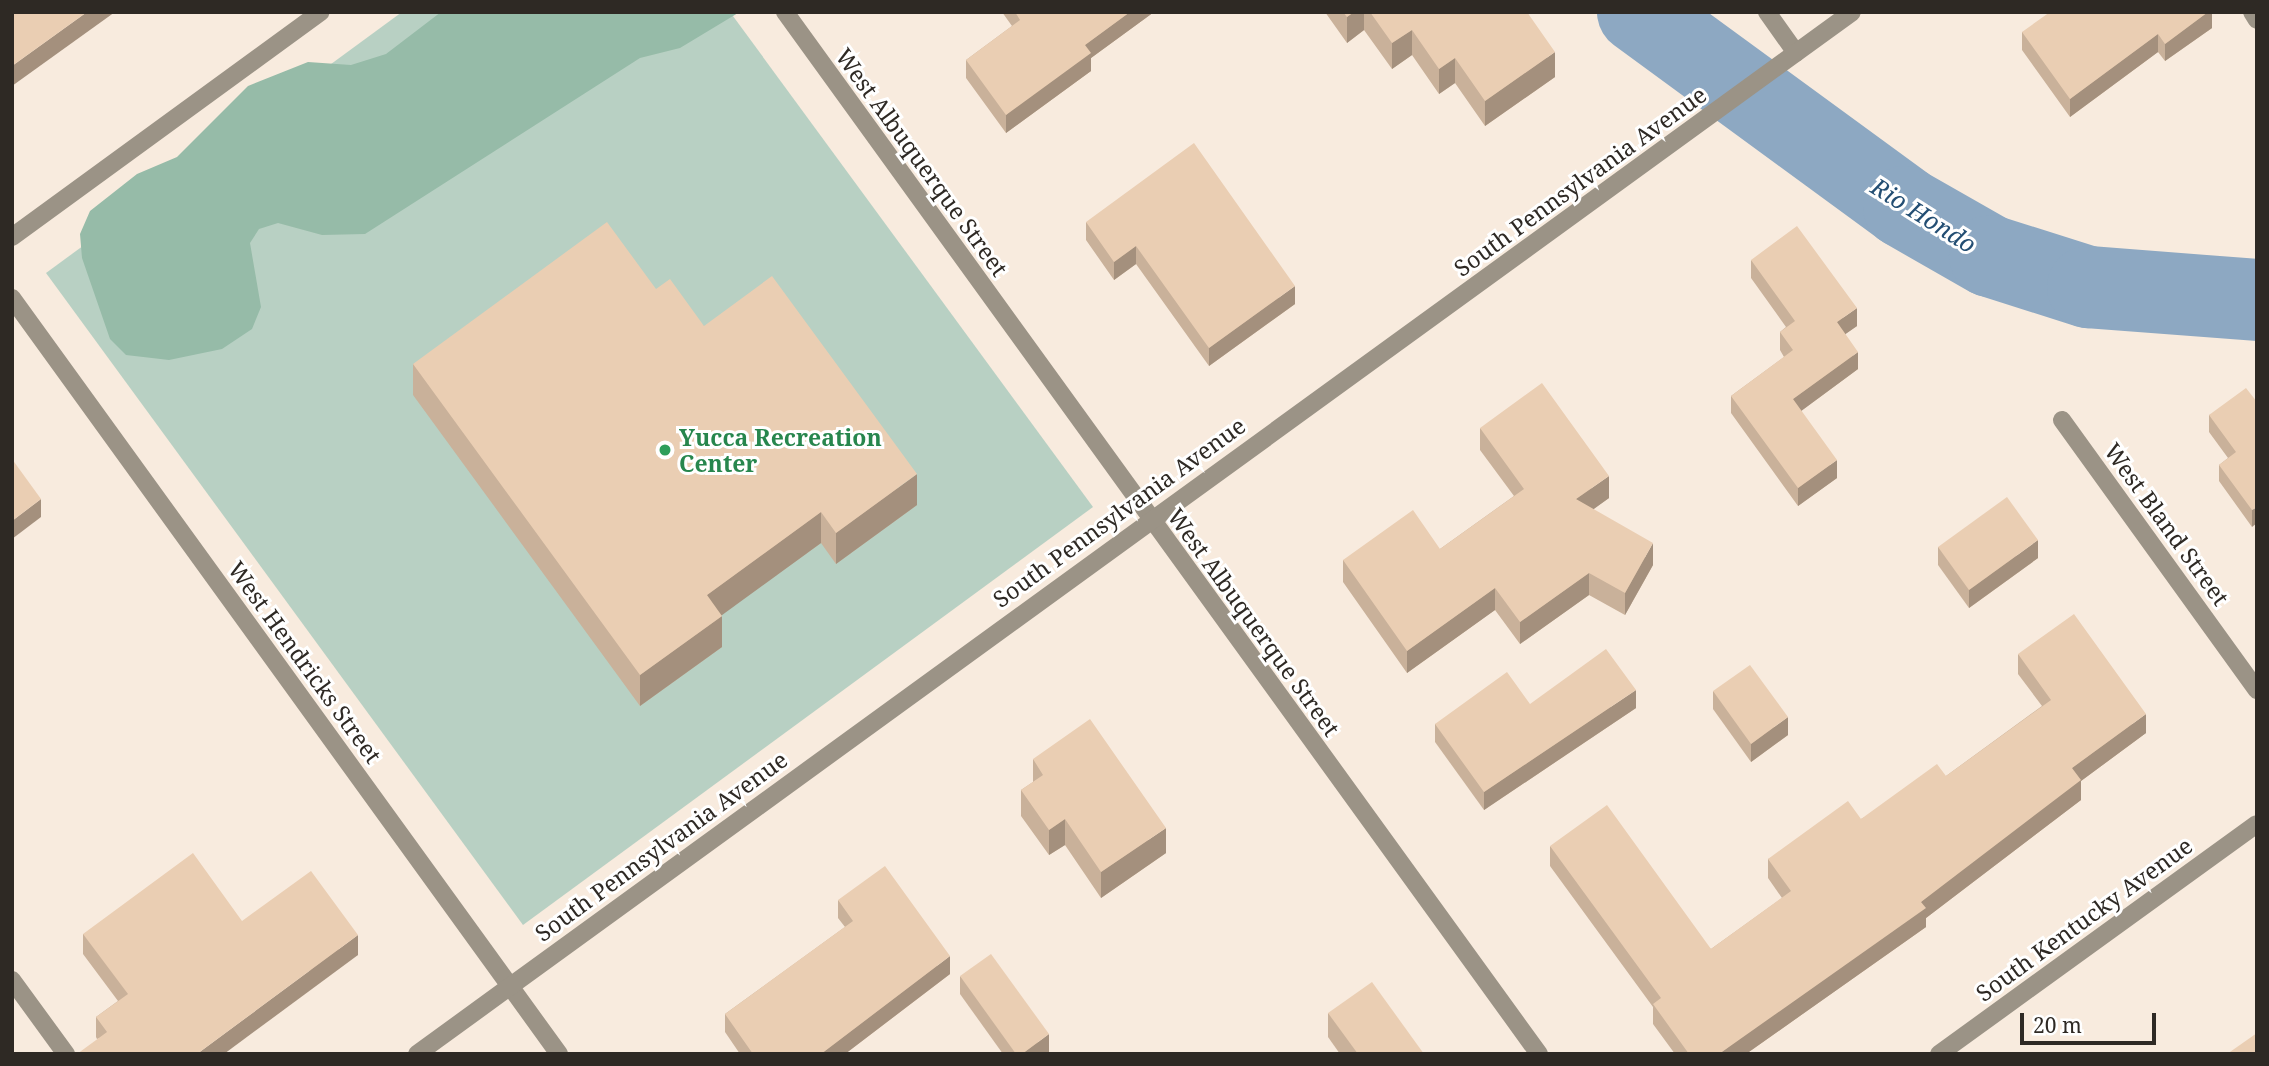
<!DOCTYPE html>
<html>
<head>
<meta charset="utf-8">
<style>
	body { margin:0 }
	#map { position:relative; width:2269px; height:1066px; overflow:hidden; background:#f8ebde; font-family:"Noto Serif",serif }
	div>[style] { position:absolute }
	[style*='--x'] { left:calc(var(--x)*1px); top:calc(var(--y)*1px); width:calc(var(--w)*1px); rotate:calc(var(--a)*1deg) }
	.green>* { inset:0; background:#b8d0c3 }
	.forest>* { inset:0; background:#96bba8 }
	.river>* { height:82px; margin:-41px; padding:0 41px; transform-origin:41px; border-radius:41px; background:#8da8c2 }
	.service>* { height:18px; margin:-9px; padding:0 9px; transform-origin:9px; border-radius:9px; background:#9b9386 }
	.minor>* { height:18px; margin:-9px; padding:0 9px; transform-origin:9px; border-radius:9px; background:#9b9386 }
	.wall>* { inset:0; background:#c9b19a }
	.shaded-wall>* { inset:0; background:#a4907d }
	.building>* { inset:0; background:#eaceb3 }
	.dots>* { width:19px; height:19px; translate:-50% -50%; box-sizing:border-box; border:4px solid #fff; border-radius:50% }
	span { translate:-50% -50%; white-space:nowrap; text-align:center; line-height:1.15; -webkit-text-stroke:6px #fff; paint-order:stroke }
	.street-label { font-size:23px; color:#2e2924 }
	.leisure-label { font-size:23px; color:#27864d; font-weight:700 }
	.left { translate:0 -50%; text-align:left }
	.water-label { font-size:24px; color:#234e73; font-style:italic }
	.frame { position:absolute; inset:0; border:14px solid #2e2924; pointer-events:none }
	.scale { position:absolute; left:2020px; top:1013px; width:136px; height:32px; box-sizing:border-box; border:4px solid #2e2924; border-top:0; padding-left:9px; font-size:21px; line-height:24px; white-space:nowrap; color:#2e2924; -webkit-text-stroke:5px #fff; paint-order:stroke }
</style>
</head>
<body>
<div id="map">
	<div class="green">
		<i style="clip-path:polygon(402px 12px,730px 12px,1093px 507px,523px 925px,46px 273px)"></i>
	</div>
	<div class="forest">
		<i style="clip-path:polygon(441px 12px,738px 13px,680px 48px,640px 58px,365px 234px,322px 235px,278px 223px,259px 229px,250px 243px,261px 307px,252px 329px,222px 349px,169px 360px,126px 355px,110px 339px,82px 258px,80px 234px,90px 211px,137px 174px,177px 157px,248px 86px,308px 62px,351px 65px,386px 54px)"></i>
	</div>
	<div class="river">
		<i style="--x:1638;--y:12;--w:330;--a:36.2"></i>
		<i style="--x:1904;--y:207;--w:99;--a:29.7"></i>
		<i style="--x:1990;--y:256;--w:103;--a:17.6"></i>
		<i style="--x:2088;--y:287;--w:169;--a:4.4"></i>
	</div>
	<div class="service">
		<i style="--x:2252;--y:12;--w:9;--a:58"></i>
		<i style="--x:12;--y:980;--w:92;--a:53.9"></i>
	</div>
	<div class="minor">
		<i style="--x:785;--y:12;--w:1286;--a:54.11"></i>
		<i style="--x:1767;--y:12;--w:50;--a:54.7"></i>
		<i style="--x:12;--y:237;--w:382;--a:-36.1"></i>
		<i style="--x:12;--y:298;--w:933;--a:54.11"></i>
		<i style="--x:2062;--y:420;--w:333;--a:54.2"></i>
		<i style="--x:417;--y:1054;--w:1773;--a:-35.98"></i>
		<i style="--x:1939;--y:1054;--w:392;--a:-35.9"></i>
	</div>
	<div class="wall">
		<i style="clip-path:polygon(1002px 12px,1154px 12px,1091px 58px,1091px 71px,1006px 133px,966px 78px,966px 60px,1012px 26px)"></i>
		<i style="clip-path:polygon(1325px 12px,1527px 12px,1555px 77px,1485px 126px,1455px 83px,1439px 94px,1412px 55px,1392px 69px,1364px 30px,1347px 43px)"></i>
		<i style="clip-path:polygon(2212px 12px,2212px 28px,2165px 61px,2158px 52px,2070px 117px,2022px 50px,2022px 32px)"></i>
		<i style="clip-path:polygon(1086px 222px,1295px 304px,1209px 366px,1136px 264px,1114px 280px,1086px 240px)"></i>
		<i style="clip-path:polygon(1751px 260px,1857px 326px,1845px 334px,1858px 369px,1801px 411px,1837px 478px,1798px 506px,1731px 413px,1731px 396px,1784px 357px,1780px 350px,1780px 332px,1786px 327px,1751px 278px)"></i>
		<i style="clip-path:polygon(656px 289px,704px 326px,917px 505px,836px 564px,821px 543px,721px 615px,722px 647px,640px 706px,413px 395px,413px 364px)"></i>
		<i style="clip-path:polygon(2257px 402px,2252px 527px,2219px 481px,2219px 465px,2228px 458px,2209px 432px,2209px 415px)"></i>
		<i style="clip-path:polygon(1480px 428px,1609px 498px,1593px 509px,1653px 565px,1625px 615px,1589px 595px,1520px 644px,1495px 610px,1407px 673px,1343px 582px,1343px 560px,1440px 549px,1514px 496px,1480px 450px)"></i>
		<i style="clip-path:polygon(1938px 547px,2038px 558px,1969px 608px,1938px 565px)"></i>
		<i style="clip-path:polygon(2018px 654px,2146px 733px,2081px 781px,2081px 800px,1926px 918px,1926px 927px,1746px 1054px,1675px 1054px,1653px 1024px,1653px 1007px,1550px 866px,1550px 846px,1711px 949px,1782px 898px,1768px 878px,1768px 859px,1861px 819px,1946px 776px,2042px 706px,2018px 674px)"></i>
		<i style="clip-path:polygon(1713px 691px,1788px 735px,1751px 762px,1713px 709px)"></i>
		<i style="clip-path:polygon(1530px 704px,1636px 708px,1484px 810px,1435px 742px,1435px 724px)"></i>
		<i style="clip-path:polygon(1033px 759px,1166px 853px,1101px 898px,1065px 845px,1049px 855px,1021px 816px,1021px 790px,1033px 782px)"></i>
		<i style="clip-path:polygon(838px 900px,950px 974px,845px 1054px,740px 1054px,725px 1032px,725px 1014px,845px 927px,838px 918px)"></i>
		<i style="clip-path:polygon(242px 921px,358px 955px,97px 1039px,96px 1037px,96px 1017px,118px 1001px,83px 954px,83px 934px)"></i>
		<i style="clip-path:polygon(960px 976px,1049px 1052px,1047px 1054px,1003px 1054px,960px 994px)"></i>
		<i style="clip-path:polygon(1328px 1013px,1424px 1054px,1340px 1054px,1328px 1037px)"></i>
	</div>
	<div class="shaded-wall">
		<i style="clip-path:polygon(87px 12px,115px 12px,12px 86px,12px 66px)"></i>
		<i style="clip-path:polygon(1130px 12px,1154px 12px,1091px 58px,1091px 71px,1006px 133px,1006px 115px,1085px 45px)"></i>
		<i style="clip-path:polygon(1354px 12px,1364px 12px,1364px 30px,1347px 43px,1347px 17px)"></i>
		<i style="clip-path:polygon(2208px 12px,2212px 12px,2212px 28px,2165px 61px,2165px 44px)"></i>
		<i style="clip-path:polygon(1412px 30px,1412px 55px,1392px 69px,1392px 43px)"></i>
		<i style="clip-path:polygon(2158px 34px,2158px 52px,2070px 117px,2070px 99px)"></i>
		<i style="clip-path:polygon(1555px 52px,1555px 77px,1485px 126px,1485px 101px)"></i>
		<i style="clip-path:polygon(1455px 58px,1455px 83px,1439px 94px,1439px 69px)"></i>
		<i style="clip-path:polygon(1136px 246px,1136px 264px,1114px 280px,1114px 262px)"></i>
		<i style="clip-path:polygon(1295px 286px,1295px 304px,1209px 366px,1209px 348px)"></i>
		<i style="clip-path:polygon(1857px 308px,1857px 326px,1837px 340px,1837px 322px)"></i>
		<i style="clip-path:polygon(1858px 352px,1858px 369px,1793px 417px,1793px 399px)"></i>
		<i style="clip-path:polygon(1837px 460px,1837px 478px,1798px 506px,1798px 488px)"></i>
		<i style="clip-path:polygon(917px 474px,917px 505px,836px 564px,836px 533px)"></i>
		<i style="clip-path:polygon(1609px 476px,1609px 498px,1576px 522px,1576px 499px)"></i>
		<i style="clip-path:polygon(41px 499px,41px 517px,12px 539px,12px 521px)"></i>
		<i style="clip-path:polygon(2257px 507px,2257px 523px,2252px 527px,2252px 510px)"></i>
		<i style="clip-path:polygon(821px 512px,821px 543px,707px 626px,707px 595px)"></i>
		<i style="clip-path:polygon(2038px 540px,2038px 558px,1969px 608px,1969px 590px)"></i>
		<i style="clip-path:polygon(1653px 543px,1653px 565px,1625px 615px,1625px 593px)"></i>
		<i style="clip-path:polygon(1589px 573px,1589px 595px,1520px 644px,1520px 622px)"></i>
		<i style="clip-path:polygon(1495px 588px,1495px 610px,1407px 673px,1407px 651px)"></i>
		<i style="clip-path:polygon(722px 616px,722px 647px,640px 706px,640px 675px)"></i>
		<i style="clip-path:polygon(1636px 690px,1636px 708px,1484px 810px,1484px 792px)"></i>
		<i style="clip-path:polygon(2146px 714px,2146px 733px,2081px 781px,2081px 800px,1926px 918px,1926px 927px,1746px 1054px,1719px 1054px,1921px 902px,2072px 768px)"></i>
		<i style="clip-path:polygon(1788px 717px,1788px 735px,1751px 762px,1751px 744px)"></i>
		<i style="clip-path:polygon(1065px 819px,1065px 845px,1049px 855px,1049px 830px)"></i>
		<i style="clip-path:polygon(1166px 828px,1166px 853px,1101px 898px,1101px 872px)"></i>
		<i style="clip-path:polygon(358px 935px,358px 955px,224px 1054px,197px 1054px)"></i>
		<i style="clip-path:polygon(950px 956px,950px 974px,845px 1054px,821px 1054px)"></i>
		<i style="clip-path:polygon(1049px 1034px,1049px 1052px,1047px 1054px,1022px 1054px)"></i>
	</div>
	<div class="building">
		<i style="clip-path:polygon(12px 12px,87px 12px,12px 66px)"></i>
		<i style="clip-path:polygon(1015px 12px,1130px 12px,1085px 45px,1091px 53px,1006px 115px,966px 60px,1020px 20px)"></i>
		<i style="clip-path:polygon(1343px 12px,1354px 12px,1347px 17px)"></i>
		<i style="clip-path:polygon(1370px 12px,1527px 12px,1555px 52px,1485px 101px,1455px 58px,1439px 69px,1412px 30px,1392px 43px)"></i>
		<i style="clip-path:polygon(2050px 12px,2208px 12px,2165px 44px,2158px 34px,2070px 99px,2022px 32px)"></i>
		<i style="clip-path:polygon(1194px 143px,1295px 286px,1209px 348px,1136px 246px,1114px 262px,1086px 222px)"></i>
		<i style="clip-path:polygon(607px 222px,656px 289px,670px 279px,704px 326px,772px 276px,917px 474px,836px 533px,821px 512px,707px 595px,722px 616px,640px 675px,413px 364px)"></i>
		<i style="clip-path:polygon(1797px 226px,1857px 308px,1837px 322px,1858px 352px,1793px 399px,1837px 460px,1798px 488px,1731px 396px,1793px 350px,1780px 332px,1795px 321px,1751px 260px)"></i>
		<i style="clip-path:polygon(1542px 383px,1609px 476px,1576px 499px,1653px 543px,1625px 593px,1589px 573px,1520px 622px,1495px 588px,1407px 651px,1343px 560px,1413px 510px,1440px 549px,1524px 489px,1480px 428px)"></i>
		<i style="clip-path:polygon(2246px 388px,2257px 402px,2257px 507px,2252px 510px,2219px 465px,2236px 452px,2209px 415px)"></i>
		<i style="clip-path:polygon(12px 459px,41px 499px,12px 521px)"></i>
		<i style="clip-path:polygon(2007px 497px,2038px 540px,1969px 590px,1938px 547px)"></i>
		<i style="clip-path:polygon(2074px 614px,2146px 714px,2072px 768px,2081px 780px,1921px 902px,1926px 908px,1719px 1054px,1689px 1054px,1653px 1004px,1661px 998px,1550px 846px,1607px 805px,1711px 949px,1791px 891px,1768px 859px,1848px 801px,1861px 819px,1937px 764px,1946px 776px,2051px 700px,2018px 654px)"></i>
		<i style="clip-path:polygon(1606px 649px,1636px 690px,1484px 792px,1435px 724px,1507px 672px,1530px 704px)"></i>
		<i style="clip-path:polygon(1750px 665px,1788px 717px,1751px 744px,1713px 691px)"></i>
		<i style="clip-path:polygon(1090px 719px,1166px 828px,1101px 872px,1065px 819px,1049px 830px,1021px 790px,1043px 775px,1033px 759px)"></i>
		<i style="clip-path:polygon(193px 853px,242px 921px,311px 871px,358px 935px,197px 1054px,77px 1054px,107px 1032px,96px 1017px,128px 994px,83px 934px)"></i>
		<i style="clip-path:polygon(885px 866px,950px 956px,821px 1054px,753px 1054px,725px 1014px,853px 921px,838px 900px)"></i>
		<i style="clip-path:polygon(991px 954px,1049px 1034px,1022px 1054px,1016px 1054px,960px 976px)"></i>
		<i style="clip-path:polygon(1372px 982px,1424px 1054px,1358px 1054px,1328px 1013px)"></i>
		<i style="clip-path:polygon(2257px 1033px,2257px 1054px,2227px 1054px)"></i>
	</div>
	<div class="dots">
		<i style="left:665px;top:450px;background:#2e9e5b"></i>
	</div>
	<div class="street-label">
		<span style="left:922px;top:162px;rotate:54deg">West Albuquerque Street</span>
		<span style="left:1580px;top:181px;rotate:-36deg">South Pennsylvania Avenue</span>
		<span style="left:1119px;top:512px;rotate:-36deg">South Pennsylvania Avenue</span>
		<span style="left:2167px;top:524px;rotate:54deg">West Bland Street</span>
		<span style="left:1254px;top:622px;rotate:54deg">West Albuquerque Street</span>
		<span style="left:305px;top:662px;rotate:54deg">West Hendricks Street</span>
		<span style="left:661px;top:846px;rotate:-36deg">South Pennsylvania Avenue</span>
		<span style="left:2084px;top:919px;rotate:-36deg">South Kentucky Avenue</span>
	</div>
	<div class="leisure-label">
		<span class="left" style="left:679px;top:450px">Yucca Recreation<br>Center</span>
	</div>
	<div class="water-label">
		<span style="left:1924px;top:215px;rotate:32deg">Rio Hondo</span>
	</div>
	<div class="frame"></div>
	<div class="scale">20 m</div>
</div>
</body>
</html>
